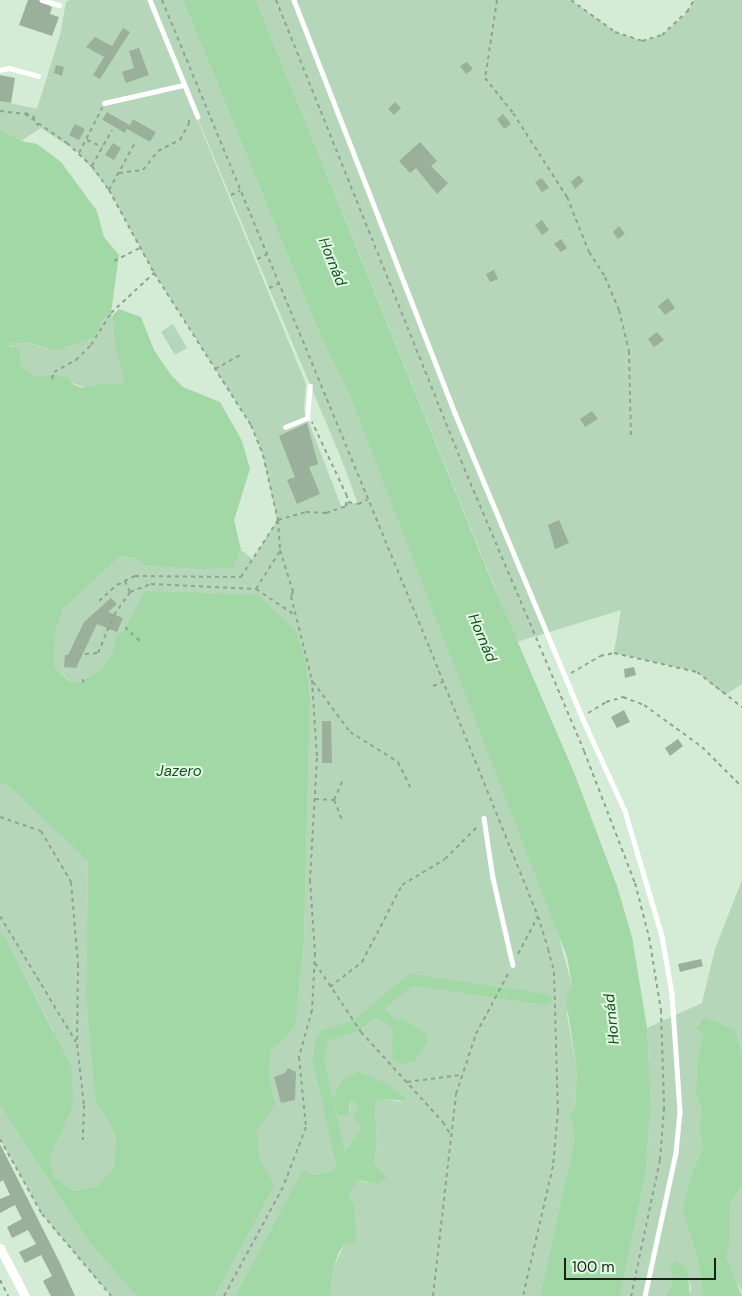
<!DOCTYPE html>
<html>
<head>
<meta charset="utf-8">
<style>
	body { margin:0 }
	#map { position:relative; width:742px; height:1296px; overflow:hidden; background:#d4ebd6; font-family:"DM Sans",sans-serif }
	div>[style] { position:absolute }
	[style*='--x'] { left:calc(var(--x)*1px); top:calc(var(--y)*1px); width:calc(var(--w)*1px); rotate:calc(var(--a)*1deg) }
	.green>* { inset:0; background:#b5d6b8 }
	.water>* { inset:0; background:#a1d8a6 }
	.canal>* { height:11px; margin:-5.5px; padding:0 5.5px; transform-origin:5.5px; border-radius:5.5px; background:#a1d8a6 }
	.building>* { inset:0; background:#9ab09b }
	.path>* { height:2px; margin-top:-1px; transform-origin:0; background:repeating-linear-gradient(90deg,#90a292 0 4px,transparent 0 8px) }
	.lane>* { height:4.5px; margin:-2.25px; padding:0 2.25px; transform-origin:2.25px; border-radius:2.25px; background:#fff }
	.street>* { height:9px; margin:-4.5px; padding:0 4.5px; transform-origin:4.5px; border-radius:4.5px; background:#fff }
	span { translate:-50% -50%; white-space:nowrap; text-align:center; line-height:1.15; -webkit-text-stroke:4px #e1f9e3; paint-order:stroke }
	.water-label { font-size:15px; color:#144e20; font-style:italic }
	.scale { position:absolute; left:564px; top:1258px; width:152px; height:22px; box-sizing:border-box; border:2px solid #19221a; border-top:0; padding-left:6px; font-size:15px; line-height:18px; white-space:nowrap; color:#19221a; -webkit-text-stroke:4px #e1f9e3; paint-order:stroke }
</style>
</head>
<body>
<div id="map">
	<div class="green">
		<i style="clip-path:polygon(evenodd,70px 0,183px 0,322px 339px,350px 396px,556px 926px,572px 986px,567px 1015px,577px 1071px,573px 1146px,540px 1296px,330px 1296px,333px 1269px,344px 1245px,354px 1205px,348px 1196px,359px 1180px,368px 1183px,380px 1172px,374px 1164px,377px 1142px,375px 1107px,377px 1101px,387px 1099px,400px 1102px,405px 1097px,358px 1071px,342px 1080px,350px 1112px,351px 1099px,359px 1106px,353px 1115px,363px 1128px,358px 1135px,332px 1171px,313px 1175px,303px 1171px,235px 1296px,215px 1296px,275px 1185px,260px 1159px,257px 1131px,276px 1104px,269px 1077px,271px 1050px,283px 1041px,296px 1022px,304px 940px,310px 697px,306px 663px,258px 595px,235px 595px,123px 632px,117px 636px,112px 653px,100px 671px,79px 682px,70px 681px,54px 667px,55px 632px,64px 608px,121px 556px,135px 558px,145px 565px,234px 567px,241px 550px,253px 559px,277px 520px,263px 455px,251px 425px,154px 273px,109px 190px,79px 153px,41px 128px,21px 141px,0 129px,0 101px,37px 109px,60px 35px,66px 2px,70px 0,167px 46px,341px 458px,358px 504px,347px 502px,342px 508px,304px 410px,306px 384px,167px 46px,70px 0,108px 112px,130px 125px,134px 119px,156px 132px,150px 142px,127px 129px,125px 133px,103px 121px,108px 112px)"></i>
		<i style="clip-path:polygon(256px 0,571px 0,615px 32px,642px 41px,662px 35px,687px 13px,694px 0,742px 0,742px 684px,725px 695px,697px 672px,614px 653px,621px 610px,517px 642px)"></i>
		<i style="clip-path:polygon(111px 313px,116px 321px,116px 353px,124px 378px,121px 384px,102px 383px,88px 389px,49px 374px,39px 377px,21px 366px,20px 352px,9px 345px,11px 341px,21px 341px,56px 351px,95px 337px,105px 317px)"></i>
		<i style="clip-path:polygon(173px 324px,187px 348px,175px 355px,161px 332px)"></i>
		<i style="clip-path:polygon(0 783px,10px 787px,88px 862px,86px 999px,95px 1099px,116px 1136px,114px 1167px,98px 1186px,73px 1191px,54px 1176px,49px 1158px,56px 1139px,53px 1030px,6px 938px,0 933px)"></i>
		<i style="clip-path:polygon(742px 880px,742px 1054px,736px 1030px,704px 1017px,697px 1025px,703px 1035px,697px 1061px,696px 1093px,702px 1111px,699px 1128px,703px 1148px,691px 1175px,684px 1216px,698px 1261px,703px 1296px,690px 1296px,691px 1287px,684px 1265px,670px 1266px,673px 1281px,666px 1296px,620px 1296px,645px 1177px,651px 1103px,647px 1028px,702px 1003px,715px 949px)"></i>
		<i style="clip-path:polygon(0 1105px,89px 1242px,136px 1296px,111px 1296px,42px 1214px,0 1139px)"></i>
		<i style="clip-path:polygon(742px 1185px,742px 1291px,729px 1271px,726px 1257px,730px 1242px,730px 1204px)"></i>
	</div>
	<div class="water">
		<i style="clip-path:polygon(183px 0,256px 0,492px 582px,575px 775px,617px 886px,632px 937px,647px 1028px,651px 1103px,645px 1177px,620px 1296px,540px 1296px,573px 1146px,574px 1126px,569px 1115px,575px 1109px,577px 1071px,566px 999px,572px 986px,567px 957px,350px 396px,322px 339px)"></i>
		<i style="clip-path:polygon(0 129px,21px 141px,37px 144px,61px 162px,97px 211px,104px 237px,119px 255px,111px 313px,105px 317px,95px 337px,56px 351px,30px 343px,11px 342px,10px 347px,17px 347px,20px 352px,21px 366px,38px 377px,53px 374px,68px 378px,72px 384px,82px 388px,102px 383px,121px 384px,124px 378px,116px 353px,113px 315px,119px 309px,141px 317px,154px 350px,171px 375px,183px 387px,220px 402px,242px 441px,250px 469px,234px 520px,241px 550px,234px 567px,202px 569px,145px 565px,135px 558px,121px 556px,64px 608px,55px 632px,54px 667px,69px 681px,79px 682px,100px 671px,112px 653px,117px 635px,123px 632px,145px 591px,258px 595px,296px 631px,306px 663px,310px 697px,304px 940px,296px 1023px,283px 1041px,271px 1050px,269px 1077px,276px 1104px,257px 1131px,260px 1159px,275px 1185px,215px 1296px,136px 1296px,89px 1242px,0 1105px,0 933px,6px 938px,72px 1069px,73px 1106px,49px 1158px,54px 1176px,73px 1191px,98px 1186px,114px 1167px,116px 1136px,95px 1099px,86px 999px,88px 862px,10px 787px,0 783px)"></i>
		<i style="clip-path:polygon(381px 1005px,396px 1020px,403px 1019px,425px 1033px,428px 1041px,415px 1061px,405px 1064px,392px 1059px,393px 1028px,371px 1014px)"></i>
		<i style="clip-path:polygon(704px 1017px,736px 1030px,742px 1054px,742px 1185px,730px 1204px,730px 1242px,726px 1257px,742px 1296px,703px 1296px,698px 1261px,683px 1212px,691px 1175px,703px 1148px,699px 1128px,702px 1111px,696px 1093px,697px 1061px,703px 1035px,696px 1027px)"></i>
		<i style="clip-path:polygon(358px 1071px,385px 1083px,405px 1097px,405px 1101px,387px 1099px,377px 1101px,375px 1107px,377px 1142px,374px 1164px,387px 1178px,377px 1184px,359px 1180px,348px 1196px,354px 1205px,356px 1241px,344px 1245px,339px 1252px,333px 1269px,330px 1296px,235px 1296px,303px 1170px,313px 1175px,332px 1171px,362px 1128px,353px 1115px,359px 1106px,351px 1100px,348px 1115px,338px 1115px,333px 1099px,342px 1080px)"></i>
		<i style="clip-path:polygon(675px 1262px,684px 1265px,688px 1275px,690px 1296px,666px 1296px,673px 1281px,670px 1266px)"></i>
	</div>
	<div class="canal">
		<i style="--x:341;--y:1162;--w:104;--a:-102.8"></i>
		<i style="--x:318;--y:1061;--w:21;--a:-82"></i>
		<i style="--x:321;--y:1040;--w:6;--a:-51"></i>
		<i style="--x:325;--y:1035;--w:33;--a:-18"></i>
		<i style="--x:356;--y:1025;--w:71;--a:-40.4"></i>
		<i style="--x:410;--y:979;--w:137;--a:8.4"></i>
	</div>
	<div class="building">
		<i style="clip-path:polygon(28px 0,38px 0,52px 7px,50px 14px,59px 17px,52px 36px,19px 25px)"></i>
		<i style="clip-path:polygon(123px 28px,130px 32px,100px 79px,93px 75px,104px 57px,86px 47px,95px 37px,112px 46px)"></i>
		<i style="clip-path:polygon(139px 48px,149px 75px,126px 83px,122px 72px,134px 68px,129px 51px)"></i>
		<i style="clip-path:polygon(467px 62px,473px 69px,466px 74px,460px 66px)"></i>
		<i style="clip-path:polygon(56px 65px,64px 67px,62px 76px,54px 73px)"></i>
		<i style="clip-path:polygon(0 75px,15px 78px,11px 103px,0 101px)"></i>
		<i style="clip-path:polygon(395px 102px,401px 108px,394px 115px,388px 109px)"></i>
		<i style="clip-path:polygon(107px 112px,130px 125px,133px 119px,156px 132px,150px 142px,127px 129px,125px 133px,102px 120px)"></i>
		<i style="clip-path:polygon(503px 114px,511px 124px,504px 129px,497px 119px)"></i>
		<i style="clip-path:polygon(75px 124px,85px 129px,79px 140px,69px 135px)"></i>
		<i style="clip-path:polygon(420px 142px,437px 161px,431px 166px,448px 183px,437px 194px,416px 168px,410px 173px,399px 161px)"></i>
		<i style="clip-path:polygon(113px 143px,121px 148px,114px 160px,105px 155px)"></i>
		<i style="clip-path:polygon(579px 175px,584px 181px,575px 189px,571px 182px)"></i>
		<i style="clip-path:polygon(542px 178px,549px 188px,542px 192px,535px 182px)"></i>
		<i style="clip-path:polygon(542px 220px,549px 230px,542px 235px,535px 225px)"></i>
		<i style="clip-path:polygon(619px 226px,625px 234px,618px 239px,613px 232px)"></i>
		<i style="clip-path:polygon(561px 239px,567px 248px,561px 252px,554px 244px)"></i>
		<i style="clip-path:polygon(494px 270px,498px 279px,490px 282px,486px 274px)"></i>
		<i style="clip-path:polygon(668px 298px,675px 308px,665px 315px,658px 306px)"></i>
		<i style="clip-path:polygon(657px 332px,664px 340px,654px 347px,648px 339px)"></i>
		<i style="clip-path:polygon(592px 411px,598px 419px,585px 427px,580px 419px)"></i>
		<i style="clip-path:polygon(307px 423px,318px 464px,309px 467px,320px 494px,297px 504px,287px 480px,295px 477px,279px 436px)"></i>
		<i style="clip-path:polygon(559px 520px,569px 543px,555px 549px,548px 525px)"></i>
		<i style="clip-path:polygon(111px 598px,117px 604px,108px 612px,123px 618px,117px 632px,97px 624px,76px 668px,64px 667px,65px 655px,68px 655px,84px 622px)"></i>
		<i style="clip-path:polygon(634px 667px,636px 675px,625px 678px,624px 669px)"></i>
		<i style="clip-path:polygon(624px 710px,630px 722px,617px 728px,611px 717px)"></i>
		<i style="clip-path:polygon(322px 721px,331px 721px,332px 763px,322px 763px)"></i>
		<i style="clip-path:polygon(678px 739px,683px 746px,670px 756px,665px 748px)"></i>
		<i style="clip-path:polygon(701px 959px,703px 966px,680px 972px,678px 964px)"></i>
		<i style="clip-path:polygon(288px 1068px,296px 1072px,295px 1100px,281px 1103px,274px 1077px,285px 1073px)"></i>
		<i style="clip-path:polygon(0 1144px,60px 1263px,75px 1296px,51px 1296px,43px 1281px,52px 1276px,41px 1255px,25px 1263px,19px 1252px,36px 1244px,28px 1230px,12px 1238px,7px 1227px,22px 1219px,15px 1205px,0 1213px,0 1199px,10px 1195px,3px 1180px,0 1182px)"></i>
	</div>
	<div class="path">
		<i style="--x:162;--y:0;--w:702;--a:67.56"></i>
		<i style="--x:430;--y:649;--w:288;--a:68"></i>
		<i style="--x:538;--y:916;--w:34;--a:73"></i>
		<i style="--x:548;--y:949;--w:24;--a:75"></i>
		<i style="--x:554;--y:972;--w:139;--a:88.4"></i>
		<i style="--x:558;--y:1111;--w:55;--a:95.2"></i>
		<i style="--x:553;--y:1166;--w:133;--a:103"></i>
		<i style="--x:276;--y:0;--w:504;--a:68.11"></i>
		<i style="--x:464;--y:468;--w:307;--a:67"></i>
		<i style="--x:584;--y:751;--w:142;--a:68.9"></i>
		<i style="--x:635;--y:883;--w:56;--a:75.5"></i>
		<i style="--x:649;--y:937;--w:74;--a:80.7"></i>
		<i style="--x:661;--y:1010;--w:98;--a:88.2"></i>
		<i style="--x:664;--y:1108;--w:52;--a:94.4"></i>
		<i style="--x:660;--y:1160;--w:139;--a:102"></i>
		<i style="--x:497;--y:0;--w:79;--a:98.7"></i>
		<i style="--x:485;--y:78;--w:45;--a:51.3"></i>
		<i style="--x:513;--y:113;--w:100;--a:57.3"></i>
		<i style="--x:567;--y:197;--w:59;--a:68.2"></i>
		<i style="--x:589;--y:252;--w:30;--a:57"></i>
		<i style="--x:605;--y:277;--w:36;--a:67"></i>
		<i style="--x:619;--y:310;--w:42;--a:76.3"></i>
		<i style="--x:629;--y:351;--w:88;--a:88.7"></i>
		<i style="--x:571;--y:0;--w:54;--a:36"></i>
		<i style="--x:615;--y:32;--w:28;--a:18"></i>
		<i style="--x:642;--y:41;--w:21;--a:-17"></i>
		<i style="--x:662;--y:35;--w:34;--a:-43"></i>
		<i style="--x:687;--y:12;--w:14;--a:-60"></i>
		<i style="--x:0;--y:111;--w:25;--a:7"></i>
		<i style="--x:25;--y:114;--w:51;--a:34.6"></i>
		<i style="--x:67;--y:143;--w:34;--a:43"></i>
		<i style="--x:92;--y:166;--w:29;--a:55"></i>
		<i style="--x:109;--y:190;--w:94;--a:61.5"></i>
		<i style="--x:154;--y:273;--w:180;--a:57.5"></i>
		<i style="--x:251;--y:425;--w:32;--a:68"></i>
		<i style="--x:263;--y:455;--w:67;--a:77"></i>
		<i style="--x:278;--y:520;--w:30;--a:86"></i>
		<i style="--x:280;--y:550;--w:44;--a:72.8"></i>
		<i style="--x:293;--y:592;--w:4;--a:117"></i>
		<i style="--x:291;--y:596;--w:87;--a:76"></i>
		<i style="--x:312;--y:680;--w:78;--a:86.3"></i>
		<i style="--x:317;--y:758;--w:122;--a:93.3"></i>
		<i style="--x:310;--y:880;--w:73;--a:86.1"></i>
		<i style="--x:315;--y:953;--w:57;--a:93"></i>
		<i style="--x:312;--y:1010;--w:49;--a:105.5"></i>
		<i style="--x:299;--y:1057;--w:70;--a:84.3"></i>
		<i style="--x:306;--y:1127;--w:64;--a:111"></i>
		<i style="--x:283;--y:1187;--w:124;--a:118.4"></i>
		<i style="--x:25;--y:113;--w:9;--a:21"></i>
		<i style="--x:33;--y:116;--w:11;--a:63"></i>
		<i style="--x:87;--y:140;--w:17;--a:24"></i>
		<i style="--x:79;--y:153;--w:51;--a:-62.9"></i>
		<i style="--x:92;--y:166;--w:41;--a:-60.9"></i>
		<i style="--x:119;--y:173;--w:24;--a:-7"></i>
		<i style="--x:143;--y:170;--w:24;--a:-52"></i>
		<i style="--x:158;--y:151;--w:25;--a:-27"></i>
		<i style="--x:180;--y:140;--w:18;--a:-61"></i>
		<i style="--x:189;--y:124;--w:8;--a:-90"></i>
		<i style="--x:109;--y:190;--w:56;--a:-61.1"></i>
		<i style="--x:231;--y:195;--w:10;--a:-24"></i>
		<i style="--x:257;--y:259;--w:10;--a:-24"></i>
		<i style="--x:114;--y:261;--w:28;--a:-27"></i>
		<i style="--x:269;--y:288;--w:10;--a:-24"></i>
		<i style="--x:215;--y:369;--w:29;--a:-29"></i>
		<i style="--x:52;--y:379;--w:7;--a:-74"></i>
		<i style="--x:54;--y:372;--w:25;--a:-29"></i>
		<i style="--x:76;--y:360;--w:21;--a:-45"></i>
		<i style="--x:91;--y:345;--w:38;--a:-58"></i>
		<i style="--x:111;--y:313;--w:59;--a:-42.9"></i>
		<i style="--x:348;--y:502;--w:10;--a:11"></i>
		<i style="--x:358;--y:504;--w:10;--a:-24"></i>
		<i style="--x:125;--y:581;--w:12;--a:66"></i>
		<i style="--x:256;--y:589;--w:45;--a:-57.7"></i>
		<i style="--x:99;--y:601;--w:24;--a:-42"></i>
		<i style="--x:117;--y:585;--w:20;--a:-27"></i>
		<i style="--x:135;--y:576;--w:106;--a:0.5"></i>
		<i style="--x:241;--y:577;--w:68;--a:-57"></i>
		<i style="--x:278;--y:520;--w:29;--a:-16"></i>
		<i style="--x:306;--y:512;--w:20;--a:3"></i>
		<i style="--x:326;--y:513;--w:21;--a:-19"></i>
		<i style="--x:346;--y:506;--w:10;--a:-84"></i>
		<i style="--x:347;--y:496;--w:82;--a:-115.3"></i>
		<i style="--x:125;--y:627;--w:23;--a:43"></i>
		<i style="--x:85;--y:654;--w:13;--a:-4"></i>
		<i style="--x:98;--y:653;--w:41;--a:-67.2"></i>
		<i style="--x:114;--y:615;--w:28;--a:-55"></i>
		<i style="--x:130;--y:592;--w:22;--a:-21"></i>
		<i style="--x:151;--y:584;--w:105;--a:2.7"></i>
		<i style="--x:256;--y:589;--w:47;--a:33.7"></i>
		<i style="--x:571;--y:673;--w:34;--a:-30"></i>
		<i style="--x:600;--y:656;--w:14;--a:-12"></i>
		<i style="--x:614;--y:653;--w:85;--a:12.9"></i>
		<i style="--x:697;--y:672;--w:57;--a:37.9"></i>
		<i style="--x:82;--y:679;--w:8;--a:60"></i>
		<i style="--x:313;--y:682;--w:62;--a:53.5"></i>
		<i style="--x:350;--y:732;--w:57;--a:32"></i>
		<i style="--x:398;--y:762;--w:30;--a:64"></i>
		<i style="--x:433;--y:686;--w:11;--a:-22"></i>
		<i style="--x:588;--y:713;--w:21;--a:-31"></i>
		<i style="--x:606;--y:702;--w:18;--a:-16"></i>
		<i style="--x:623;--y:697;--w:22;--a:21"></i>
		<i style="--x:644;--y:705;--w:72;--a:35.9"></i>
		<i style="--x:702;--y:747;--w:57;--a:45"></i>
		<i style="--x:315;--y:799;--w:19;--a:3"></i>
		<i style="--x:334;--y:800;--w:20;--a:-66"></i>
		<i style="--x:334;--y:800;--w:22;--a:68"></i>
		<i style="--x:0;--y:817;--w:43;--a:18.9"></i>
		<i style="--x:41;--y:831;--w:59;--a:59.5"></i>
		<i style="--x:71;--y:882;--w:82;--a:85.1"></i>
		<i style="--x:78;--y:964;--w:80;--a:90.7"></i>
		<i style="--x:77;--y:1044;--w:61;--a:83.5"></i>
		<i style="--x:84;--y:1105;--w:35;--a:92"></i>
		<i style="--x:0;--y:916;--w:147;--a:58.9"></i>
		<i style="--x:518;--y:954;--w:43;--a:-62.2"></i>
		<i style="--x:315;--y:963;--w:83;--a:56.3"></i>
		<i style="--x:361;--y:1032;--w:122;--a:47.7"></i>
		<i style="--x:443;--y:1122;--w:17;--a:59"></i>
		<i style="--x:330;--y:987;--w:41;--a:-38"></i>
		<i style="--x:362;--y:962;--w:87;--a:-62.5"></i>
		<i style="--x:402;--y:885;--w:50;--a:-31.2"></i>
		<i style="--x:445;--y:859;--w:47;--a:-45"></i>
		<i style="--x:407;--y:1082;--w:54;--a:-7.4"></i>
		<i style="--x:0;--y:1139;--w:86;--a:60.8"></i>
		<i style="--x:42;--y:1214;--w:107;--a:49.9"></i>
		<i style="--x:0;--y:1280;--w:18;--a:63"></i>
		<i style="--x:433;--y:1296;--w:203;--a:-83.5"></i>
		<i style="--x:456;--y:1094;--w:63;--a:-71.6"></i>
		<i style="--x:476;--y:1034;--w:70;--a:-62"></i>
	</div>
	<div class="lane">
		<i style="--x:42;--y:0;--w:18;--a:16"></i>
		<i style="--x:150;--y:0;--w:126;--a:67.7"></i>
		<i style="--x:294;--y:0;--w:443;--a:68.7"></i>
		<i style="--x:455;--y:413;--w:329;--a:67.3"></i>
		<i style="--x:582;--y:717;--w:103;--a:65.4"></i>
		<i style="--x:625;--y:811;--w:130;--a:73.5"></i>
		<i style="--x:662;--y:936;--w:59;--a:80.2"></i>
		<i style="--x:672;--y:994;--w:118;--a:86.1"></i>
		<i style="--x:680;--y:1112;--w:41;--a:95.6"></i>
		<i style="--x:676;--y:1153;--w:146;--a:102.2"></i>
		<i style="--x:0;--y:70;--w:9;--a:-13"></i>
		<i style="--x:9;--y:68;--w:30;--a:15"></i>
		<i style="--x:104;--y:103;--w:81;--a:-12.8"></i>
		<i style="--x:285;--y:427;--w:24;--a:-22"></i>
		<i style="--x:307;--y:418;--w:32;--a:-85"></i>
		<i style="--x:484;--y:818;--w:61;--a:81.5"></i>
		<i style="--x:493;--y:878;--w:89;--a:77.1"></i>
	</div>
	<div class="street">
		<i style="--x:0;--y:1248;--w:54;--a:62.5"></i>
	</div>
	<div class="water-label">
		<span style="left:332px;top:262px;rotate:68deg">Hornád</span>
		<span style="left:482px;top:638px;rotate:67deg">Hornád</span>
		<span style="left:179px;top:772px">Jazero</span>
		<span style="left:612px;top:1019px;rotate:-96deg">Hornád</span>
	</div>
	<div class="scale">100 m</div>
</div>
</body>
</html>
